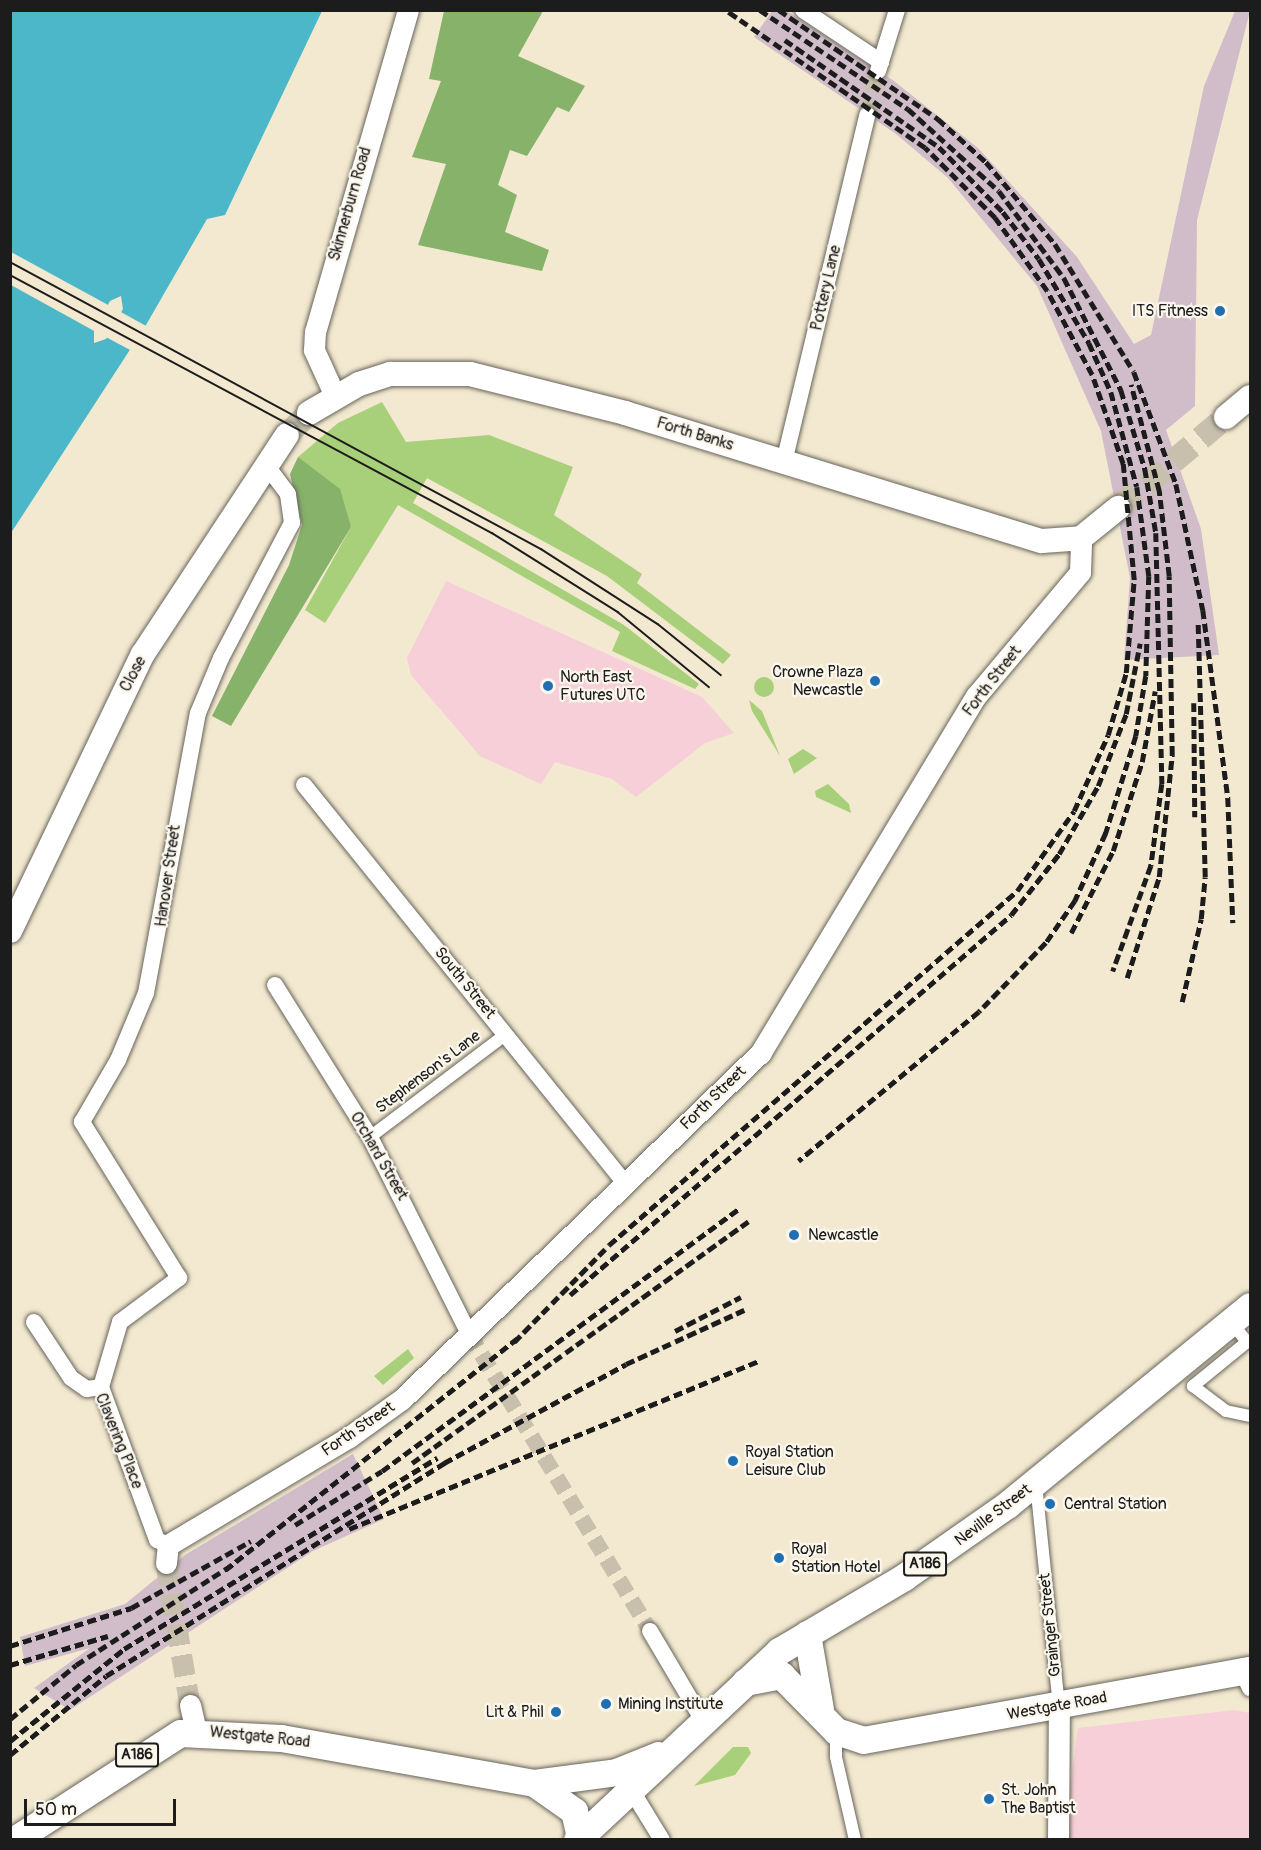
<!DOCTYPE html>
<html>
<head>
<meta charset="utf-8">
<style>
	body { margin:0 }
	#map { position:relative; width:1261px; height:1850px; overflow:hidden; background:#f3e9d0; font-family:Pangolin,sans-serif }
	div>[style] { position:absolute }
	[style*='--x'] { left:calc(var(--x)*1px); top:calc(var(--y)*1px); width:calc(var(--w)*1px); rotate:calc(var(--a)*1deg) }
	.built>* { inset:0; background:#f6cfd8 }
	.industrial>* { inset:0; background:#d1bdca }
	.green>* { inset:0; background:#a8cf7a }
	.round { border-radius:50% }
	.forest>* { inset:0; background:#86b26a }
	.water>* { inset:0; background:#4cb7c8 }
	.pier>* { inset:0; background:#f3e9d0 }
	.minor-tunnel>* { height:16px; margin-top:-8px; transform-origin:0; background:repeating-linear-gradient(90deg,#c8c0ac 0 16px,transparent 0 24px) }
	.tertiary-tunnel>* { height:21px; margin-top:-10.5px; transform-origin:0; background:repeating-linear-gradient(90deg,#c8c0ac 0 21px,transparent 0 31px) }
	.secondary-tunnel>* { height:24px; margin-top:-12px; transform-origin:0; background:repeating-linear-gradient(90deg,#c8c0ac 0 24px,transparent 0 36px) }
	.roads { filter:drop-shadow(0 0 2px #67645b) drop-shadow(0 0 2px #67645b) }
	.pedestrian>* { height:12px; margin:-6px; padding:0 6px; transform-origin:6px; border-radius:6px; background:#fff }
	.minor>* { height:16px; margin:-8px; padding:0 8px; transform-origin:8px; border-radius:8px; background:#fff }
	.tertiary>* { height:21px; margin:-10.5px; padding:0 10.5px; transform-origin:10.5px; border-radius:10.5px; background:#fff }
	.secondary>* { height:24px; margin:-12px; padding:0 12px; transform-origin:12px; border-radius:12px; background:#fff }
	.primary>* { height:27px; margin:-13.5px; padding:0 13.5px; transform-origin:13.5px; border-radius:13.5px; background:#fff }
	.tram>* { height:1.5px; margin:-0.75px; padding:0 0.75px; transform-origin:0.75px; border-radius:0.75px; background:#1c1c1c }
	.rail>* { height:4.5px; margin-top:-2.25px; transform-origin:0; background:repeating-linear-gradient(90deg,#1c1c1c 0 9px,transparent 0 13.5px) }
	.dots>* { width:16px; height:16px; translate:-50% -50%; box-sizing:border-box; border:3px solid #fbf7ec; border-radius:50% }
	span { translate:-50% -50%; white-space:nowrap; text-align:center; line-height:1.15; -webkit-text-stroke:4.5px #fbf7ec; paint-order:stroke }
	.shield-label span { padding:2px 4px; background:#fbf7ec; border:2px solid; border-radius:4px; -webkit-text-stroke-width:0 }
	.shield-label { font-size:15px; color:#1c1c1c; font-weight:700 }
	.street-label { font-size:16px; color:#1c1c1c }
	.poi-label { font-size:16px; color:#1c1c1c }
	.right { translate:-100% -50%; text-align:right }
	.left { translate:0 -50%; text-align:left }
	.frame { position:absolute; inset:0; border:12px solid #1c1c1c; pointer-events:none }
	.scale { position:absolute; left:24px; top:1799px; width:152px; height:27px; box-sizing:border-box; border:3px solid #1c1c1c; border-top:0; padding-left:8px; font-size:18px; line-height:21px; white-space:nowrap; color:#1c1c1c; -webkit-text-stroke:4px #fbf7ec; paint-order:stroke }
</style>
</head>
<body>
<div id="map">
	<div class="built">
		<i style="clip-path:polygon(446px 581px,702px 697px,734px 733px,705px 743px,636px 797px,612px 779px,555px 762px,541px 784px,480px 756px,411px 675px,407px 658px)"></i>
		<i style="clip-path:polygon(1234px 1710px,1250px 1713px,1250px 1839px,1063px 1840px,1078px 1728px)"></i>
	</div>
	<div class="industrial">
		<i style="clip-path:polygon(772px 11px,787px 11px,894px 81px,978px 148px,1077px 257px,1134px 344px,1151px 335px,1204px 86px,1235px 11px,1250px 11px,1197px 220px,1195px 406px,1166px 430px,1201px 529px,1219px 655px,1124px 660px,1130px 578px,1101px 431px,1037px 286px,948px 178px,896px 134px,754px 37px)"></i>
		<i style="clip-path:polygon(353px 1454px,384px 1519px,313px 1551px,70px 1710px,34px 1688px,90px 1648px,25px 1666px,20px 1637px,125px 1604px,185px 1555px)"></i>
	</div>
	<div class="green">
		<i style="clip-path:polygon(382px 402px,406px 442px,489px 435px,573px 467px,554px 515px,642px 574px,637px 583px,731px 655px,723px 664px,607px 576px,427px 478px,413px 503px,624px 625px,699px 684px,695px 689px,612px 651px,620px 632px,398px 505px,325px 623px,305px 610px,351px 527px,298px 457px,338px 423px)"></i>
		<i class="round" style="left:754px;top:677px;width:20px;height:20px"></i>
		<i style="clip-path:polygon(749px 700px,762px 711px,780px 756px,752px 711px)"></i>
		<i style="clip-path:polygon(803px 749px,817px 758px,794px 774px,788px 759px)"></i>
		<i style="clip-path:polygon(828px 784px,849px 804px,851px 813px,816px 797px,815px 791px)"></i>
		<i style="clip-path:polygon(408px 1349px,414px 1358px,383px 1385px,374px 1376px)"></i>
		<i style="clip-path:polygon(733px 1747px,748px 1747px,751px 1753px,735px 1775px,694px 1786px)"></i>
	</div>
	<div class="forest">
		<i style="clip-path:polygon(444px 11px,543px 11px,518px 56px,585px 86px,569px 112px,557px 107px,527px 156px,510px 150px,498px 185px,517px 195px,505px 232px,549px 250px,542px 271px,418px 245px,446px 164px,412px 157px,441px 81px,429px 79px)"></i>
		<i style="clip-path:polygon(298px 457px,340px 489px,351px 527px,231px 726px,212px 716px,289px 565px,302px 525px,290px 474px)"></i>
	</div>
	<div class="water">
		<i style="clip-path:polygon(evenodd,11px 11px,322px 11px,225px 215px,207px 219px,146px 325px,11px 533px,11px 11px,121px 296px,123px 309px,106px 339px,94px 343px,94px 330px,110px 301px,121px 296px)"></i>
	</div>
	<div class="pier">
		<i style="clip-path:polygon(11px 252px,110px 306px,96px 332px,11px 285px)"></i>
		<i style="clip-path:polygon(119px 311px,148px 327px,132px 351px,104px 336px)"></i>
	</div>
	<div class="minor-tunnel">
		<i style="--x:867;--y:115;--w:45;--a:-76"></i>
		<i style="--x:469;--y:1334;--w:348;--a:58.6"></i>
	</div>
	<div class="tertiary-tunnel">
		<i style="--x:166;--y:1563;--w:144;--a:80.4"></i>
	</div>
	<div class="secondary-tunnel">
		<i style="--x:287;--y:435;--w:31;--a:-45"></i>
		<i style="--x:1118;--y:508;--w:141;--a:-40.1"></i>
	</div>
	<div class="roads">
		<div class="pedestrian">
			<i style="--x:370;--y:1137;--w:171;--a:-37.1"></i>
			<i style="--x:1231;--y:1322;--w:26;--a:51"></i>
			<i style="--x:1247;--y:1342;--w:70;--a:140.8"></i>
			<i style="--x:1193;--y:1386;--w:41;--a:37.1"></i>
			<i style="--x:1226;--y:1411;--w:25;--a:12"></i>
			<i style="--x:1036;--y:1484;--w:222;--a:84.1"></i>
			<i style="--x:836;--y:1731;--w:26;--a:90"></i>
			<i style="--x:836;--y:1757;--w:85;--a:77.1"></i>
		</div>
		<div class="minor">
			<i style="--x:803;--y:10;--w:94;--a:33.7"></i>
			<i style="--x:878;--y:71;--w:64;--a:-72.7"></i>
			<i style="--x:784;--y:462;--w:357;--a:-76.5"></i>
			<i style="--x:304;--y:785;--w:510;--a:51.13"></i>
			<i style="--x:275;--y:985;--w:179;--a:58"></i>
			<i style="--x:370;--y:1137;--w:220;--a:63.3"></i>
			<i style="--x:34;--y:1322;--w:67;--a:56.5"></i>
			<i style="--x:71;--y:1378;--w:19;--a:35"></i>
			<i style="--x:87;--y:1389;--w:14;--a:-8"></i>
			<i style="--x:101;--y:1387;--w:163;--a:69.9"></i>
			<i style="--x:157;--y:1540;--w:12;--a:24"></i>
			<i style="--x:101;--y:1387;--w:68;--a:-73.7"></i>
			<i style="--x:120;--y:1322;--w:74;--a:-36.7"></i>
			<i style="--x:179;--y:1278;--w:184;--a:-121.9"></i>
			<i style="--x:82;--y:1122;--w:72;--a:-59.9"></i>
			<i style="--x:118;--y:1060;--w:73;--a:-67.3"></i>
			<i style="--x:146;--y:993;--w:285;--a:-79.5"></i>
			<i style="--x:198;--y:713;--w:60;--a:-67.3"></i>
			<i style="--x:221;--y:658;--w:153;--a:-62.3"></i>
			<i style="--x:292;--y:523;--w:29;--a:-98"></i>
			<i style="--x:288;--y:494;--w:38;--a:-127"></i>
			<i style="--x:650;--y:1631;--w:102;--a:59.4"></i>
			<i style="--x:1242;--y:1671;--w:19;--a:65"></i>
			<i style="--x:632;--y:1791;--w:57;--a:58.5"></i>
		</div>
		<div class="tertiary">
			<i style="--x:335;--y:396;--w:51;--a:-114.5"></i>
			<i style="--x:314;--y:350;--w:18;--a:-87"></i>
			<i style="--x:315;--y:332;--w:335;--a:-73.9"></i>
			<i style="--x:166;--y:1563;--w:18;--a:-84"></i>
			<i style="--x:168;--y:1545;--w:211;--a:-30.8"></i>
			<i style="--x:349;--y:1437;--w:65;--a:-35.6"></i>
			<i style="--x:402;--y:1399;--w:499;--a:-44"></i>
			<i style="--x:761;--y:1052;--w:416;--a:-58.9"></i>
			<i style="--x:976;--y:696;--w:162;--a:-50"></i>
			<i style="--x:1080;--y:572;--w:34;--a:-88"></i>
			<i style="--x:190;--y:1705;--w:27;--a:77"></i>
			<i style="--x:1058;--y:1840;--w:134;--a:-89.6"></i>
		</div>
		<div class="secondary">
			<i style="--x:309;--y:413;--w:58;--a:-30.1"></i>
			<i style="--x:359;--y:384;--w:33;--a:-18"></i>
			<i style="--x:390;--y:374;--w:80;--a:0"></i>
			<i style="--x:470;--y:374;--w:160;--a:14.1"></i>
			<i style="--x:625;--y:413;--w:436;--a:17.1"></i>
			<i style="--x:1042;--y:541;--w:39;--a:-4"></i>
			<i style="--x:1081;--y:538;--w:48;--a:-39"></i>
			<i style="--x:1226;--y:417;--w:31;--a:-40"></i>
			<i style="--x:10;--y:931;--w:307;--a:-64.4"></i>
			<i style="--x:143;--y:654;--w:262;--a:-56.7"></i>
		</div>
		<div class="primary">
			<i style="--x:807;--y:1634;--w:76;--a:80.2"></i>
			<i style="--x:745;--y:1682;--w:37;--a:-11"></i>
			<i style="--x:781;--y:1675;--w:78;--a:45.5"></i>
			<i style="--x:836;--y:1731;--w:28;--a:18"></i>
			<i style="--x:863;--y:1740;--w:393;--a:-10.3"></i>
			<i style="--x:534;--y:1783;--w:49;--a:35"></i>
			<i style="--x:574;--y:1811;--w:26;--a:77"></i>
			<i style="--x:14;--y:1840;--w:197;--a:-32.8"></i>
			<i style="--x:180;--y:1733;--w:101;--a:2.8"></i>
			<i style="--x:281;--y:1738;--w:257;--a:10.1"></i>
			<i style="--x:534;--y:1783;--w:83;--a:-7.6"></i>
			<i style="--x:616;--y:1772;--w:45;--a:-22"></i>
			<i style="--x:577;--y:1840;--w:277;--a:-43.1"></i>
			<i style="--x:779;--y:1651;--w:145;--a:-30.6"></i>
			<i style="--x:904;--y:1577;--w:126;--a:-35"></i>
			<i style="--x:1007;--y:1505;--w:314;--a:-39.3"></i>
		</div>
	</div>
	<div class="tram">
		<i style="--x:10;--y:262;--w:604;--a:28.39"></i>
		<i style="--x:541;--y:549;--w:139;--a:32.7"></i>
		<i style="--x:658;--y:624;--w:81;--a:39"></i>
		<i style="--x:10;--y:275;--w:547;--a:28.16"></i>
		<i style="--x:492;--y:533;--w:149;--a:32.1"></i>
		<i style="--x:618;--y:612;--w:118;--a:39.5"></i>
	</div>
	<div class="rail">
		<i style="--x:760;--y:10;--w:178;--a:33.8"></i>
		<i style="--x:908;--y:109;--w:122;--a:42"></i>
		<i style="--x:999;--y:191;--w:109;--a:53.2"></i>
		<i style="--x:1064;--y:278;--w:126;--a:63"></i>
		<i style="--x:1121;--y:390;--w:83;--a:73.1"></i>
		<i style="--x:1145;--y:469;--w:65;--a:80.2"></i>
		<i style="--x:1156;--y:533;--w:251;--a:88.6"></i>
		<i style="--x:1162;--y:784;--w:83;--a:97.6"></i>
		<i style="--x:1151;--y:866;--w:112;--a:109.9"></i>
		<i style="--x:779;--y:10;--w:193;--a:34.4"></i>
		<i style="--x:938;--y:119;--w:64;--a:41.9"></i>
		<i style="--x:986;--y:162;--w:107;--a:49.9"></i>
		<i style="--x:1055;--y:244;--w:150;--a:58.3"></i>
		<i style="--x:1134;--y:372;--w:120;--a:69.4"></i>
		<i style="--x:1176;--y:484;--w:129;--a:77.9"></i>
		<i style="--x:1203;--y:610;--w:190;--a:82.4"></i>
		<i style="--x:1228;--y:798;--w:125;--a:87.7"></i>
		<i style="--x:785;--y:40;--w:188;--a:34.8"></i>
		<i style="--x:939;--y:147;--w:91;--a:45.4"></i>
		<i style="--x:1003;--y:212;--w:59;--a:52.5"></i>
		<i style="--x:1039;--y:259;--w:98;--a:59.2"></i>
		<i style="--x:1089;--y:343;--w:54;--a:65.8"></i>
		<i style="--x:1111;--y:392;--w:98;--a:74.7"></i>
		<i style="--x:1137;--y:487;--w:90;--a:82.3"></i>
		<i style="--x:1149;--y:576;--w:100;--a:91.7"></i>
		<i style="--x:1146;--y:676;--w:61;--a:99.5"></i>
		<i style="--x:1136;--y:736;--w:102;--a:107.2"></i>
		<i style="--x:1106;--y:833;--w:75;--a:114.5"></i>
		<i style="--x:1075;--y:901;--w:51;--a:124.6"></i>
		<i style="--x:1046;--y:943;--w:96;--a:134.2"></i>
		<i style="--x:979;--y:1012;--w:234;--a:140.4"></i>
		<i style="--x:1194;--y:703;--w:114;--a:89.5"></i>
		<i style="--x:1071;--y:933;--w:92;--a:-62.9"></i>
		<i style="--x:1113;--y:851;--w:94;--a:-72"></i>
		<i style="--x:1142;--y:762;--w:72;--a:-79.6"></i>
		<i style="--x:1127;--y:978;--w:106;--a:-72.4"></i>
		<i style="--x:1159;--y:877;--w:123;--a:-83.9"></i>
		<i style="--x:1172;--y:755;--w:179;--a:-91"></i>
		<i style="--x:1169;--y:576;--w:86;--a:-96.7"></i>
		<i style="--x:1159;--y:491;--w:110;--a:-104.8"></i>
		<i style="--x:1182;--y:1002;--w:85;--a:-77.1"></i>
		<i style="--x:1201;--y:919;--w:42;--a:-84.6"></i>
		<i style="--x:1205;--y:877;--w:255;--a:-91.6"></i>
		<i style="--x:570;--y:1295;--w:582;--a:-40.75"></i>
		<i style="--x:1011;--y:915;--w:78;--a:-51.8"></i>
		<i style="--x:1059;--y:854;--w:78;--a:-60.2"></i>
		<i style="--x:1098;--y:786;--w:77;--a:-68.7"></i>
		<i style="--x:1126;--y:714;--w:72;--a:-78.8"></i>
		<i style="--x:675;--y:1331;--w:74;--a:-27.3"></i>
		<i style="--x:514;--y:1342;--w:136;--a:-45.6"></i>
		<i style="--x:609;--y:1245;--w:540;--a:-40.95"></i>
		<i style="--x:1017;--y:891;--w:98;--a:-54.5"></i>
		<i style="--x:1074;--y:811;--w:83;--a:-65.9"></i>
		<i style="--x:1108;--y:735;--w:65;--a:-73.8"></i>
		<i style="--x:1126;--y:673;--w:93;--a:-85.1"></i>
		<i style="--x:1134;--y:580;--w:117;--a:-95.4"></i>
		<i style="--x:1123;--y:464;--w:94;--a:-109.2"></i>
		<i style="--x:1092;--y:375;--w:95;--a:-118.2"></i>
		<i style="--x:1047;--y:291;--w:90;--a:-125.5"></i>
		<i style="--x:995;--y:218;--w:99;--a:-135"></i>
		<i style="--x:925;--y:148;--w:243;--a:-145.4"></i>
		<i style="--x:412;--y:1463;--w:416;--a:-35.7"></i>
		<i style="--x:295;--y:1525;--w:102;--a:-31.8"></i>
		<i style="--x:382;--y:1471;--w:444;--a:-36.3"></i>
		<i style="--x:349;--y:1529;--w:442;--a:-22.3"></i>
		<i style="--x:225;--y:1570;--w:375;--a:-38.4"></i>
		<i style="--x:10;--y:1646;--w:127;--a:-17.4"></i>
		<i style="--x:131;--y:1608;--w:137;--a:-29.2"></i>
		<i style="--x:10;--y:1665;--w:102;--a:-16.5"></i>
		<i style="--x:10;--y:1719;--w:85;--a:-39.3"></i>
		<i style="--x:76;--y:1665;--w:185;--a:-32.7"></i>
		<i style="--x:10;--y:1741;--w:146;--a:-38.9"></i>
		<i style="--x:124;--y:1649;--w:367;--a:-31.4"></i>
		<i style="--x:10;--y:1755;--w:124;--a:-39.5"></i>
		<i style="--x:106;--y:1676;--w:400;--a:-32.2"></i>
		<i style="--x:444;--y:1463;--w:207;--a:-28.5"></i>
		<i style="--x:626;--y:1364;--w:130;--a:-24.6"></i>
	</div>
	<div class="dots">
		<i style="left:1220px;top:311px;background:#1f6fb2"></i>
		<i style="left:875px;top:681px;background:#1f6fb2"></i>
		<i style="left:548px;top:686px;background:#1f6fb2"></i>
		<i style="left:794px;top:1235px;background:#1f6fb2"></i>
		<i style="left:733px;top:1461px;background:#1f6fb2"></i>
		<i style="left:1050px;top:1504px;background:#1f6fb2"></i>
		<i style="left:779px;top:1558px;background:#1f6fb2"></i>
		<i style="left:606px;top:1704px;background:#1f6fb2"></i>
		<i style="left:556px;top:1712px;background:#1f6fb2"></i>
		<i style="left:989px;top:1799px;background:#1f6fb2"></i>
	</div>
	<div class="shield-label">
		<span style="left:925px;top:1564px">A186</span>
		<span style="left:137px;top:1755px">A186</span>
	</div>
	<div class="street-label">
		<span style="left:350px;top:204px;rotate:-74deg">Skinnerburn Road</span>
		<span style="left:826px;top:288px;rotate:-77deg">Pottery Lane</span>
		<span style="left:695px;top:434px;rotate:17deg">Forth Banks</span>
		<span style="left:133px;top:674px;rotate:-62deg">Close</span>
		<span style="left:992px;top:681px;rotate:-52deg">Forth Street</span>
		<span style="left:168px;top:876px;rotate:-82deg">Hanover Street</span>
		<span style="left:465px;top:983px;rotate:51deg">South Street</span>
		<span style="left:428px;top:1072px;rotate:-37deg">Stephenson's Lane</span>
		<span style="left:713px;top:1098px;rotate:-44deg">Forth Street</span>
		<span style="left:379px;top:1156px;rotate:60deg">Orchard Street</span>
		<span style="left:358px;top:1429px;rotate:-34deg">Forth Street</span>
		<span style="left:119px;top:1441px;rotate:68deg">Clavering Place</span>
		<span style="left:993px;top:1515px;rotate:-37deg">Neville Street</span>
		<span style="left:1050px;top:1625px;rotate:-96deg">Grainger Street</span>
		<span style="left:1057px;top:1706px;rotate:-10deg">Westgate Road</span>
		<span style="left:260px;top:1737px;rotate:6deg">Westgate Road</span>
	</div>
	<div class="poi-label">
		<span class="right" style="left:1208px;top:311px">ITS Fitness</span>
		<span class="right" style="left:863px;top:681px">Crowne Plaza<br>Newcastle</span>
		<span class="left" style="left:560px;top:686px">North East<br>Futures UTC</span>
		<span class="left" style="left:808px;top:1235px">Newcastle</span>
		<span class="left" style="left:745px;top:1461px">Royal Station<br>Leisure Club</span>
		<span class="left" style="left:1064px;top:1504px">Central Station</span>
		<span class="left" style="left:791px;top:1558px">Royal<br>Station Hotel</span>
		<span class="left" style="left:618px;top:1704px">Mining Institute</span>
		<span class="right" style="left:544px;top:1712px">Lit &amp; Phil</span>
		<span class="left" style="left:1001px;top:1799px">St. John<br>The Baptist</span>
	</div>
	<div class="frame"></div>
	<div class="scale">50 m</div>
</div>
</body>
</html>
